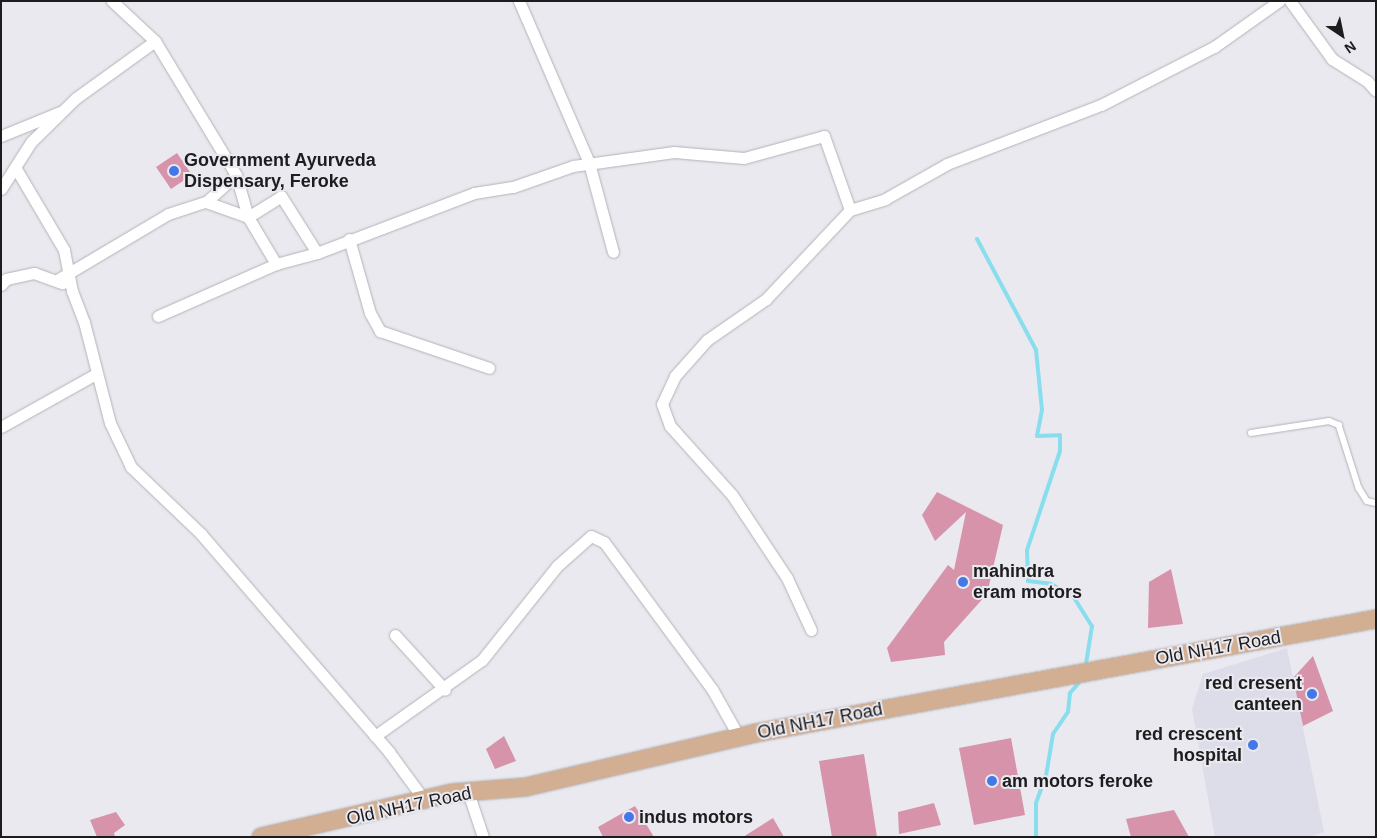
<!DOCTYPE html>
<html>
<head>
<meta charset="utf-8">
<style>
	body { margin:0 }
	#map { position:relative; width:1377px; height:838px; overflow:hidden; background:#e9e9ef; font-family:Arial,sans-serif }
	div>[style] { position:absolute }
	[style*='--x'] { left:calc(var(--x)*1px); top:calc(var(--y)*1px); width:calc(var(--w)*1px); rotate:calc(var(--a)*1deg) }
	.built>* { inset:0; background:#dddce9 }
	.stream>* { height:4px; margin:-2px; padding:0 2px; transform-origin:2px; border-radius:2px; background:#89deed }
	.building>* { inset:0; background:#d693a9 }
	.roads { filter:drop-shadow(0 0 1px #b2b2b7) drop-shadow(0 0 1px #b2b2b7) }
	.lane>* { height:5.5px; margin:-2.75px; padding:0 2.75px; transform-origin:2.75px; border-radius:2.75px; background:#fff }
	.street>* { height:11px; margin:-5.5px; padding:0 5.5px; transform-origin:5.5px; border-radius:5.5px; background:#fff }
	.primary>* { height:18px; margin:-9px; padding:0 9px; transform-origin:9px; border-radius:9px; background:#d2ae93 }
	.dots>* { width:14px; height:14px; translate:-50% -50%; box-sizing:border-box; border:2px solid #e9e9ef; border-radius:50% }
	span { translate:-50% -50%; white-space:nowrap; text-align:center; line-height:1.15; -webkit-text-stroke:4px #e9e9ef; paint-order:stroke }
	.poi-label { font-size:18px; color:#1d1d1f; font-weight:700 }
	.left { translate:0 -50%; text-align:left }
	.right { translate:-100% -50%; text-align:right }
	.street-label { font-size:18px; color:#1d1d1f }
	.frame { position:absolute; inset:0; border:2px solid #1d1d1f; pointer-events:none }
	.north { position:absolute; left:1317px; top:10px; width:50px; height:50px; -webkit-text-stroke:4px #e9e9ef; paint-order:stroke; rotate:146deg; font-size:14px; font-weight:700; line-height:20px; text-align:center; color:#1d1d1f }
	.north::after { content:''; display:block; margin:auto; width:18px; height:22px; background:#1d1d1f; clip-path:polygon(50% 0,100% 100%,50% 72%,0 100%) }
</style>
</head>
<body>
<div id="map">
	<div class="built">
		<i style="clip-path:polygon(1287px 648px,1324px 832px,1309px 837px,1215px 837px,1192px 709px,1203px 674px)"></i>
	</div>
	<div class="stream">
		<i style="--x:977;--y:239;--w:126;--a:62"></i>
		<i style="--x:1036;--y:350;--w:60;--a:84.3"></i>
		<i style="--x:1042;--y:410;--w:26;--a:101"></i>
		<i style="--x:1037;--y:436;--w:23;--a:-2"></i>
		<i style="--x:1060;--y:435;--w:16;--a:90"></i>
		<i style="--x:1060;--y:451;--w:104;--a:108.4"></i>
		<i style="--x:1027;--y:550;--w:31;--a:88"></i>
		<i style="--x:1028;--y:581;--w:23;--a:7"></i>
		<i style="--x:1051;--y:584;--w:25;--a:29"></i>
		<i style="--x:1073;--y:596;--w:36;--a:58"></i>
		<i style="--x:1092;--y:626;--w:36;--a:99"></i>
		<i style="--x:1036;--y:837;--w:34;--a:-90"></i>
		<i style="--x:1036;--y:803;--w:29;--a:-70"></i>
		<i style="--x:1046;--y:776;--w:43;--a:-80.5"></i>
		<i style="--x:1053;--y:734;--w:27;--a:-56"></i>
		<i style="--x:1068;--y:712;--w:19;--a:-84"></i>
		<i style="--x:1070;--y:693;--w:18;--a:-49"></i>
	</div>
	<div class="building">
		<i style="clip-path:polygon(177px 153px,192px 175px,171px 189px,156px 167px)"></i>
		<i style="clip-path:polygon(937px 492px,1003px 525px,987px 594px,944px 642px,945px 655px,891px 662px,887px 648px,948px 565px,954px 570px,966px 512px,935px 541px,922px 515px)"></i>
		<i style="clip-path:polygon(1171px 569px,1183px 624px,1148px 628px,1149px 582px)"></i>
		<i style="clip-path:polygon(1313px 656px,1333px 711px,1303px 726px,1293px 678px)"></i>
		<i style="clip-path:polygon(504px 736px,516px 761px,495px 769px,486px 749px)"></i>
		<i style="clip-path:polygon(1011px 738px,1025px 815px,974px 825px,959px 748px)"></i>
		<i style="clip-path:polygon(864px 754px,877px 837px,832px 837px,819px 761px)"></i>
		<i style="clip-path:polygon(934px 803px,941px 825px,899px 834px,898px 812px)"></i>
		<i style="clip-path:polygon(635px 806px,654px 837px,603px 837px,598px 827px)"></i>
		<i style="clip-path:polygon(1174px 810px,1189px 837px,1131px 837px,1126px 819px)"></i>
		<i style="clip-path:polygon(116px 812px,125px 825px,114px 833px,115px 837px,97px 837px,90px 820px)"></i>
		<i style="clip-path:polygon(773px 818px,784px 837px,743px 837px)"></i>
	</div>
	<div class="roads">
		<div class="lane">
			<i style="--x:1251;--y:433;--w:79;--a:-8.7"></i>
			<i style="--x:1329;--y:421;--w:11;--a:22"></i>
			<i style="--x:1339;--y:425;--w:66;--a:72.4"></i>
			<i style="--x:1359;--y:488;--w:15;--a:58"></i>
			<i style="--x:1367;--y:501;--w:9;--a:13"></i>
		</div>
		<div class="street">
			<i style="--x:112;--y:1;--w:59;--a:42.9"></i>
			<i style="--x:519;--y:1;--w:176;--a:66.6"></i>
			<i style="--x:589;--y:163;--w:92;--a:74.9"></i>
			<i style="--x:1290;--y:1;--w:72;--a:54.1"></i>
			<i style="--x:1332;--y:59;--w:41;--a:32.2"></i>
			<i style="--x:1367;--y:81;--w:13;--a:48"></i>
			<i style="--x:1;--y:136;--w:64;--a:-22.1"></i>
			<i style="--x:15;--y:167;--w:96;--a:59.4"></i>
			<i style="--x:64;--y:250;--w:42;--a:79"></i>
			<i style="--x:72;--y:291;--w:33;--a:69"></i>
			<i style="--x:84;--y:322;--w:104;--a:75.6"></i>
			<i style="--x:110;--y:423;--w:49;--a:64.5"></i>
			<i style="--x:131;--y:467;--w:97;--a:43.7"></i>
			<i style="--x:201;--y:534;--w:288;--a:49.2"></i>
			<i style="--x:389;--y:752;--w:61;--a:53.7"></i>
			<i style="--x:1;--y:189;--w:56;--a:-57.4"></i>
			<i style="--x:31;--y:142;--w:63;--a:-44.4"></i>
			<i style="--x:76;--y:98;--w:97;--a:-35.8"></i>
			<i style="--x:155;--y:41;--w:157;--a:58.8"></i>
			<i style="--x:236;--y:175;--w:44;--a:74.1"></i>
			<i style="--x:248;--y:217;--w:39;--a:-32"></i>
			<i style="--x:281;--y:196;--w:67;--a:57.7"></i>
			<i style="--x:317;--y:253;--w:168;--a:-20.9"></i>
			<i style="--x:474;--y:193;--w:39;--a:-9"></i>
			<i style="--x:513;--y:187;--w:64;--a:-19.3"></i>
			<i style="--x:573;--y:166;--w:102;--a:-7.9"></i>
			<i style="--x:674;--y:152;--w:70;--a:4.9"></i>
			<i style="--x:744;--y:158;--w:83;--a:-15.4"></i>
			<i style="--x:824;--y:136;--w:78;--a:70.6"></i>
			<i style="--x:850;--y:210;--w:37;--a:-17"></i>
			<i style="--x:885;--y:199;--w:71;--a:-29.4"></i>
			<i style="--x:947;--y:164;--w:165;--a:-21"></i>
			<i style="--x:1101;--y:105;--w:127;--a:-27.2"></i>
			<i style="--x:1214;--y:47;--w:80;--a:-35.3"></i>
			<i style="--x:206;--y:202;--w:45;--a:19.7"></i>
			<i style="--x:248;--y:217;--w:55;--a:59.2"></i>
			<i style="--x:276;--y:264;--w:42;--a:-15"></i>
			<i style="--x:349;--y:239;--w:77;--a:74.2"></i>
			<i style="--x:370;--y:313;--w:21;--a:61"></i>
			<i style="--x:380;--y:331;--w:115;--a:18.7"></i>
			<i style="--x:57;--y:280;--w:129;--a:-30.7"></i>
			<i style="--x:168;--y:214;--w:40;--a:-18"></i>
			<i style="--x:206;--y:202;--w:40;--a:-42"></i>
			<i style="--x:1;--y:285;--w:8;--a:-50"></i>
			<i style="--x:6;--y:279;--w:29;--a:-12"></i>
			<i style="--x:34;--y:273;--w:30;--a:20"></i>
			<i style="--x:158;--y:316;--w:129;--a:-23.8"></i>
			<i style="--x:1;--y:427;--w:109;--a:-29.2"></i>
			<i style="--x:811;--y:630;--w:57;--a:-114.8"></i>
			<i style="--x:787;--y:578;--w:100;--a:-123.5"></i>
			<i style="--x:732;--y:495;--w:93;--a:-131.9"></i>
			<i style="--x:670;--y:426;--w:23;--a:-110"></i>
			<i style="--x:662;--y:404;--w:31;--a:-65"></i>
			<i style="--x:675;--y:376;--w:48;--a:-48.4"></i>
			<i style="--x:707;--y:340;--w:72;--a:-34.8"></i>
			<i style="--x:766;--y:299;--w:122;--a:-46.7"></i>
			<i style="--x:395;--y:635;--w:74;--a:47.7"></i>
			<i style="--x:375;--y:736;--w:131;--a:-35.4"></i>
			<i style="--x:482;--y:660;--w:120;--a:-51.4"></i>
			<i style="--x:557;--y:566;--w:45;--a:-41.4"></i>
			<i style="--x:591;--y:536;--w:14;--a:25"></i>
			<i style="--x:604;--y:542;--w:182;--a:53.7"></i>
			<i style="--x:712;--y:689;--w:55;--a:60.6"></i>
			<i style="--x:468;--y:792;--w:47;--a:71.6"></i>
		</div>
		<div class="primary">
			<i style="--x:261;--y:837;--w:196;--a:-13"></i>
			<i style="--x:452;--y:793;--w:74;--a:-4.6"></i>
			<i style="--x:526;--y:787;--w:236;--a:-13.2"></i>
			<i style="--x:756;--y:733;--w:630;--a:-10.42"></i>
		</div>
	</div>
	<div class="dots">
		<i style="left:174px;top:171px;background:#4477e8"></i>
		<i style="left:963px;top:582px;background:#4477e8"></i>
		<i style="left:1312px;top:694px;background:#4477e8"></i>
		<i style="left:1253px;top:745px;background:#4477e8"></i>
		<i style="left:992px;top:781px;background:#4477e8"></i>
		<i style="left:629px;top:817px;background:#4477e8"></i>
	</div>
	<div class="poi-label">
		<span class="left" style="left:184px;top:171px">Government Ayurveda<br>Dispensary, Feroke</span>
		<span class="left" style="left:973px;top:582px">mahindra<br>eram motors</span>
		<span class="right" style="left:1302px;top:694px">red cresent<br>canteen</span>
		<span class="right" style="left:1242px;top:745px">red crescent<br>hospital</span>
		<span class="left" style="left:1002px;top:781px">am motors feroke</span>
		<span class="left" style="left:639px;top:817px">indus motors</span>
	</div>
	<div class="street-label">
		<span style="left:1218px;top:648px;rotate:-10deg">Old NH17 Road</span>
		<span style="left:820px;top:721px;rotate:-11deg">Old NH17 Road</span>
		<span style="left:409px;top:806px;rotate:-12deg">Old NH17 Road</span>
	</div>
	<div class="frame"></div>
	<div class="north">N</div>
</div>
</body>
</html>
